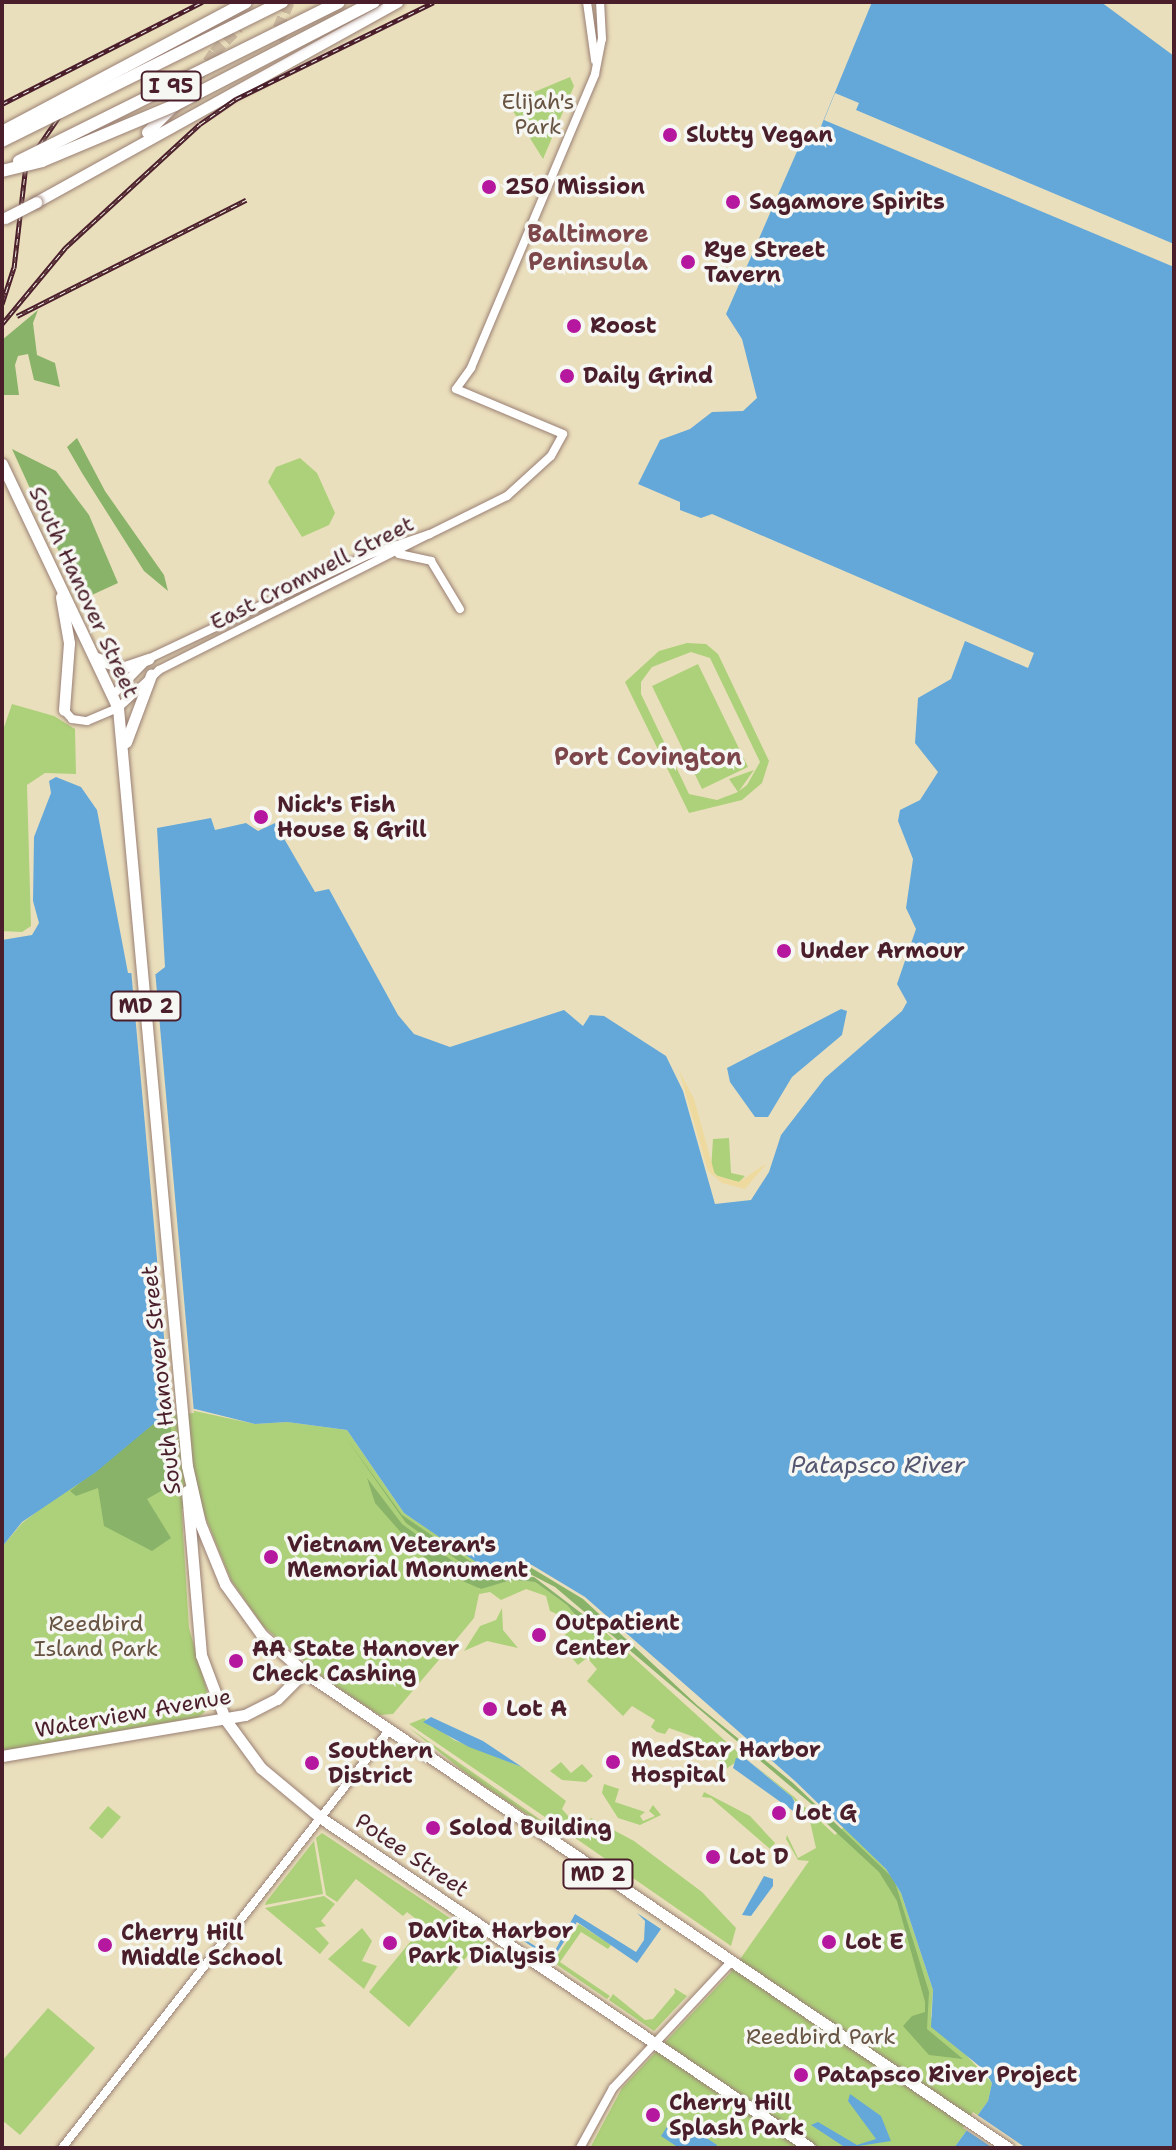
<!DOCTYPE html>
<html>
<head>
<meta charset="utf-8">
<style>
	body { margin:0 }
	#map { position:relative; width:1176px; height:2150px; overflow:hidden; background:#eadfbc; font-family:"Shantell Sans",sans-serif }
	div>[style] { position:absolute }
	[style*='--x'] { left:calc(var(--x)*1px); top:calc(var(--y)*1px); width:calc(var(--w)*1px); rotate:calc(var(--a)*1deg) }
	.green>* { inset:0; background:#add17a }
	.forest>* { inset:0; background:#8ab36a }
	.sand>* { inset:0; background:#eeda9e }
	.water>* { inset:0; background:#64a8d9 }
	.pier>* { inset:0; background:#eadfbc }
	.major-tunnel>* { height:11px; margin-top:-5.5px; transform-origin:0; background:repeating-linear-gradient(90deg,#cab99f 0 11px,transparent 0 16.5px) }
	.roads { filter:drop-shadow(0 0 2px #9a7f74) drop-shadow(0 0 2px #9a7f74) }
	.minor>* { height:8px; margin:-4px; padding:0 4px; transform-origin:4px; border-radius:4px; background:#fff }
	.major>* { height:11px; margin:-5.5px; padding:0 5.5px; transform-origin:5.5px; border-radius:5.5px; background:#fff }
	.rail>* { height:5px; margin-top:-2.5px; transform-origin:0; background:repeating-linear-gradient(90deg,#f6f6f2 0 6px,#4a1f2b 0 12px); box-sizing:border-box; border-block:2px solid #4a1f2b }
	.bridges { filter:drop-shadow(0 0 2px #9a7f74) drop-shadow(0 0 2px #9a7f74) }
	.major-bridge>* { height:11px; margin:-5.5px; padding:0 5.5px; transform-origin:5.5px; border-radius:5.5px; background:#fff }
	.highway-bridge>* { height:12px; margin:-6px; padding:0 6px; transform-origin:6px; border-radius:6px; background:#fff }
	.dots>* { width:22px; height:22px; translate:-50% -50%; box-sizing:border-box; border:4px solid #f6f6f2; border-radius:50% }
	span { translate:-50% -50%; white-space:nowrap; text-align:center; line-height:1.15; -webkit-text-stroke:7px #f6f6f2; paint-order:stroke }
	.shield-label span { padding:2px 6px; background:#f6f6f2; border:2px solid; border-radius:6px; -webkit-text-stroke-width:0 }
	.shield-label { font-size:20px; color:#4a1f2b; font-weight:700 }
	.park-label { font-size:22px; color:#685443 }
	.poi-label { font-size:22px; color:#4a1f2b; font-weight:700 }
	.left { translate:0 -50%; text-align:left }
	.street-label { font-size:22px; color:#4a1f2b }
	.neighbourhood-label { font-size:24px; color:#7c464a; font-weight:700 }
	.water-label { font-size:24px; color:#545671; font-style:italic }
	.frame { position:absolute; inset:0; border:4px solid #4a1f2b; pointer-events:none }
</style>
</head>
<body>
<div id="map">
	<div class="green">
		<i style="clip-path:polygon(570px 77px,574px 86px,543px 159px,508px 103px)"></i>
		<i style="clip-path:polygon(300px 458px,317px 473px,335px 513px,329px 525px,302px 537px,268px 482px,276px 467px)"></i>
		<i style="clip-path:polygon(evenodd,687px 643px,706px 644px,718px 654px,769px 761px,762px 783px,742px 800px,689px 813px,625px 682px,659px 651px,687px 643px,691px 652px,710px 658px,760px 762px,747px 785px,739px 791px,754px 770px,729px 779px,738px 792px,717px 800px,689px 794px,641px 694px,641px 682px,652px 667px,691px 652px)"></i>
		<i style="clip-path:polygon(698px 664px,748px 767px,702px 789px,652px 686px)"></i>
		<i style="clip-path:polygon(12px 704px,54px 716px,75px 729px,76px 774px,45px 773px,27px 785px,31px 926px,22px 932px,2px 931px,2px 733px)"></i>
		<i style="clip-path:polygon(729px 1138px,731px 1173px,745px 1176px,739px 1182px,721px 1179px,711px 1170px,713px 1139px)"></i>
		<i style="clip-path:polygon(181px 1408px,255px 1424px,287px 1422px,347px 1430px,404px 1513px,485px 1566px,479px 1589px,512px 1580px,535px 1582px,567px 1605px,592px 1635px,602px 1629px,743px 1757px,726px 1769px,697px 1738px,669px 1728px,665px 1734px,657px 1732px,651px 1727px,655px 1720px,632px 1706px,623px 1716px,587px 1681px,597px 1669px,587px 1658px,578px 1665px,570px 1656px,581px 1640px,569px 1645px,558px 1642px,571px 1629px,564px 1617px,550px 1611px,546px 1596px,526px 1589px,501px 1600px,490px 1592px,479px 1594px,474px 1618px,455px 1641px,393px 1714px,379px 1715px,325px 1679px,263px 1626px,231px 1580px,201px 1506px,182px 1509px,183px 1533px,189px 1628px,209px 1698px,207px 1710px,199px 1717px,2px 1751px,2px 1547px,22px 1523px,169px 1411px)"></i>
		<i style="clip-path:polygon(502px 1608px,503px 1630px,518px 1648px,487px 1641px,464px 1651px,480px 1626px,496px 1620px)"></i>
		<i style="clip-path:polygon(424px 1718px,454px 1740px,522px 1767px,566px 1801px,562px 1809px,569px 1817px,561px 1828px,409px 1724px)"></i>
		<i style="clip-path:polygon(408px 1727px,542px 1821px,540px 1823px,472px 1778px)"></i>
		<i style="clip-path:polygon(561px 1762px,571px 1773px,582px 1764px,593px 1776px,586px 1782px,562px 1780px,550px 1771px)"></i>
		<i style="clip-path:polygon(752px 1763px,793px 1796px,835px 1835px,844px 1827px,886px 1869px,901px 1893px,933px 1990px,931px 2017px,992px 2083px,988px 2101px,954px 2148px,590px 2148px,622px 2088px,731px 1972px,809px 1861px,798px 1860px,786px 1839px,787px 1835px,798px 1858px,816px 1848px,809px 1817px,802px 1824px,802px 1810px,792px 1797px)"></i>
		<i style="clip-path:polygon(604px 1784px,619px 1789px,615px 1802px,645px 1812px,640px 1816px,643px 1821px,655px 1816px,649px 1811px,653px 1805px,661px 1815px,640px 1825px,618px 1818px,602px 1793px)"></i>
		<i style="clip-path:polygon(704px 1792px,750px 1816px,775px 1843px,770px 1849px,711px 1798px,702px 1797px)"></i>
		<i style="clip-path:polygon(108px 1806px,121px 1817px,102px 1839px,89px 1828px)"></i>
		<i style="clip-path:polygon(591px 1818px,634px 1841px,702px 1892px,736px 1928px,731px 1946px,568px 1833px,578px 1819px,586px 1825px)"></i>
		<i style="clip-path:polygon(322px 1833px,492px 1946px,473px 1949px,409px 2027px,369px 1992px,424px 1925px,407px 1912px,403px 1916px,356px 1879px,337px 1902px,326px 1895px,316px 1838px)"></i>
		<i style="clip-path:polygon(314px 1841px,323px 1894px,265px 1905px,266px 1902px)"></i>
		<i style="clip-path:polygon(324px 1896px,335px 1904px,321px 1921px,326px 1926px,315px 1928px,329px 1943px,320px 1954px,265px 1908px)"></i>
		<i style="clip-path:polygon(579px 1924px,611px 1945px,608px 1949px,581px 1932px,560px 1962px,610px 1996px,607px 1999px,553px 1962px)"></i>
		<i style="clip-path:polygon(362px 1928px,372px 1941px,362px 1961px,377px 1966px,364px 1989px,328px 1959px)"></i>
		<i style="clip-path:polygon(674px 1988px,687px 1996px,654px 2031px,609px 2000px,613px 1994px,645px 2020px,653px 2019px,675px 1993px)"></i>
		<i style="clip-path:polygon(48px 2008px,95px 2048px,20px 2135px,2px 2120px,2px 2061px)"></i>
	</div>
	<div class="forest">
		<i style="clip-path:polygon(38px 310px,33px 323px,37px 355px,55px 363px,60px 387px,34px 380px,28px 354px,18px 356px,15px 365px,19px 395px,2px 395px,2px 340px)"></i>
		<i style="clip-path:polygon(77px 438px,105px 491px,164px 575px,168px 591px,144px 571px,82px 473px,67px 447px)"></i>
		<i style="clip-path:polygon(12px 449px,56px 471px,89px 515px,118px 583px,81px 600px)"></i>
		<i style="clip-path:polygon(169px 1411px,177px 1482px,147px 1499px,171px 1538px,152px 1551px,104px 1526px,98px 1488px,76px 1496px,70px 1491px)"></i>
		<i style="clip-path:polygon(346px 1438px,402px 1515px,477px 1566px,530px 1567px,583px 1599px,697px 1705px,793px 1783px,894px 1879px,929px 1992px,927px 2029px,963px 2059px,929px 2055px,903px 2026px,912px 2016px,925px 2012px,925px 2002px,897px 1901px,879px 1872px,824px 1821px,822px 1813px,555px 1587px,526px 1572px,478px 1575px,406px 1523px)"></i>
		<i style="clip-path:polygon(367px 1478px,402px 1524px,477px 1579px,534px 1577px,602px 1629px,592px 1635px,567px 1605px,535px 1582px,512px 1580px,481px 1589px,451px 1576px,420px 1554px,375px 1503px)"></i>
	</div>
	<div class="sand">
		<i style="clip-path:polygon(679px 1070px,694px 1099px,715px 1175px,739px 1182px,767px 1163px,745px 1189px,722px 1183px,708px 1171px)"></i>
	</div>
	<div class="water">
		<i style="clip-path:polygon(872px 2px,1101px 2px,1174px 56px,1174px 2148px,954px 2148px,988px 2101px,992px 2083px,983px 2069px,931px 2027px,933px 1990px,901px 1893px,886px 1869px,795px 1781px,585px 1597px,532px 1565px,479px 1564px,404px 1513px,347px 1430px,287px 1422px,255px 1424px,195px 1409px,169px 1411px,96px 1472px,22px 1522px,2px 1547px,2px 940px,32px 935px,39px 923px,33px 901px,34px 837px,51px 793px,49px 781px,56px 777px,81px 787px,97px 810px,128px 973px,156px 974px,165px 967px,157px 828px,211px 818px,215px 830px,246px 823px,258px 831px,275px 823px,315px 892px,329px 889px,398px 1015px,414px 1034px,450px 1047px,564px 1010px,583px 1026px,590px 1015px,604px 1016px,666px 1056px,683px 1091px,715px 1204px,751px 1200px,769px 1172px,781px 1135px,825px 1078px,902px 1011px,907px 1002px,897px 984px,916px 929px,906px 908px,913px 859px,898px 821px,900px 810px,920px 800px,938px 772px,915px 743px,918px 698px,951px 679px,965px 641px,1028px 668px,1034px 653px,712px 514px,701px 518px,680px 510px,680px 502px,638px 484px,660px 440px,690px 429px,712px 412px,743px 411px,757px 398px,742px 339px,726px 314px,805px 133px,817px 136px)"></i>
		<i style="clip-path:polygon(841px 1009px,847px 1011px,842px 1035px,792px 1077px,768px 1117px,755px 1117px,730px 1082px,727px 1068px)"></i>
		<i style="clip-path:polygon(431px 1717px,483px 1741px,522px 1767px,469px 1747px,423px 1722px)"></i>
		<i style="clip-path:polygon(736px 1758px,746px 1759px,792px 1797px,803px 1818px,733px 1768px)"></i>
		<i style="clip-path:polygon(764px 1876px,773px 1879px,773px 1886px,751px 1916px,742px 1915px)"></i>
		<i style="clip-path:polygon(637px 1913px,661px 1929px,637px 1963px,577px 1922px,552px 1960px,500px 1925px,552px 1956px,575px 1914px,636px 1952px,644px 1940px,645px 1921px)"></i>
		<i style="clip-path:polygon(850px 2094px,881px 2116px,891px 2141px,846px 2148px,811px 2125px,818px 2122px,857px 2145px,876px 2139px,848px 2101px)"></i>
		<i style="clip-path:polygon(674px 2116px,717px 2145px,715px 2148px,679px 2148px,661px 2136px)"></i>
	</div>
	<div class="pier">
		<i style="clip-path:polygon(835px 93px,859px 103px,856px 110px,1174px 244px,1174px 267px,824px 120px)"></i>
		<i style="clip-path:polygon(131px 969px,155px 970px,194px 1413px,171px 1415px)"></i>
		<i style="clip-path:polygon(973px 2112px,1026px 2148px,993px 2148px,963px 2128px)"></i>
	</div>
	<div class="major-tunnel">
		<i style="--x:289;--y:2;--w:30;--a:113"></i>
		<i style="--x:277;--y:30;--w:25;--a:45"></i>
		<i style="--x:190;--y:89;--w:44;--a:-57"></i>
		<i style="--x:214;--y:52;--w:35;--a:-45"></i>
	</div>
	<div class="roads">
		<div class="minor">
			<i style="--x:587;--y:2;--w:59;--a:82.1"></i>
			<i style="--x:399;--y:554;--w:33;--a:12"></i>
			<i style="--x:431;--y:561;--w:56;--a:58.9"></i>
			<i style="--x:113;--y:695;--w:50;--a:-45.8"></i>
			<i style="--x:148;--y:659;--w:243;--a:-25.3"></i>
			<i style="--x:368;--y:555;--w:65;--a:-18.7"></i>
			<i style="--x:430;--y:534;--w:86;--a:-26.3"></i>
			<i style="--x:507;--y:496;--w:59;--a:-42.3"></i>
			<i style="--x:551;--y:456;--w:25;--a:-61"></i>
			<i style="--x:563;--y:434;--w:116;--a:-157.2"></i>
			<i style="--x:456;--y:389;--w:26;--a:-54"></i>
			<i style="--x:471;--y:368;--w:319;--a:-67.1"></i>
			<i style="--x:595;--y:74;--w:36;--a:-79"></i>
			<i style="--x:602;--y:39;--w:37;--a:-93"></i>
			<i style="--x:64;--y:710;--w:12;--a:48"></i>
			<i style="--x:72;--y:719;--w:15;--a:8"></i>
			<i style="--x:87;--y:721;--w:34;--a:-23"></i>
			<i style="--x:118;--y:708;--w:56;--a:-42.8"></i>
			<i style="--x:159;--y:670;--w:301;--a:-26.7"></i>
			<i style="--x:62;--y:2148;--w:532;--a:-51.95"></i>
			<i style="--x:580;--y:2148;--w:68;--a:-61.2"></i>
			<i style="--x:613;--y:2088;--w:171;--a:-46.9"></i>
		</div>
		<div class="major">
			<i style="--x:147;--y:132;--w:61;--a:-45"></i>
			<i style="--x:36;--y:202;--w:413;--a:-29"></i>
			<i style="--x:2;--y:464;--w:270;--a:64.6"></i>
			<i style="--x:118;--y:708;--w:761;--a:84.8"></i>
			<i style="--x:187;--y:1466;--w:58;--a:77.2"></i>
			<i style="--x:200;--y:1523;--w:66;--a:67.7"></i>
			<i style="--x:225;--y:1584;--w:62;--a:54.2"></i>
			<i style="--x:261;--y:1634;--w:57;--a:41.5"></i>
			<i style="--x:304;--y:1672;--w:850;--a:34.06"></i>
			<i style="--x:61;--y:597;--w:47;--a:80.1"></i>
			<i style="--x:69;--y:643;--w:67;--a:94.3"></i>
			<i style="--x:96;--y:658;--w:28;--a:21"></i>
			<i style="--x:122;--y:668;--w:28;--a:-19"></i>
			<i style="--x:126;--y:742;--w:72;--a:-69.5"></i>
			<i style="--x:187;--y:1491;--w:165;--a:85.1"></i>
			<i style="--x:201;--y:1655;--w:68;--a:69.4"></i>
			<i style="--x:225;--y:1719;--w:61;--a:53.7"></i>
			<i style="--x:261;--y:1768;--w:78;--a:39.8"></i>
			<i style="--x:321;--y:1818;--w:590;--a:34.01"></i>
			<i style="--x:2;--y:1756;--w:246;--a:-9.6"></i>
			<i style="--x:245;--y:1715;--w:36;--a:-27"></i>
			<i style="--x:277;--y:1699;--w:38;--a:-45"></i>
		</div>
	</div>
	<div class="rail">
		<i style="--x:2;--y:104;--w:225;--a:-27"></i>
		<i style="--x:2;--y:304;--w:38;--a:-72"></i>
		<i style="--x:14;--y:268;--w:104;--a:-83.4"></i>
		<i style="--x:26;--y:165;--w:73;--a:-55.7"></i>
		<i style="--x:67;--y:105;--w:67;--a:-36.5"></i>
		<i style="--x:17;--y:316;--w:257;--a:-26.9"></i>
		<i style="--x:2;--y:324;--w:99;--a:-50.3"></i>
		<i style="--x:65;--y:248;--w:183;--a:-42.6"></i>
		<i style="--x:200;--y:124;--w:44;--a:-34.8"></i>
		<i style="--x:236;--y:99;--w:220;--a:-26.1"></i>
	</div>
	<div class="bridges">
		<div class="major-bridge">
			<i style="--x:5;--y:218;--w:35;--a:-27"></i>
		</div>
		<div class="highway-bridge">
			<i style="--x:2;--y:132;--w:276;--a:-28"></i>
			<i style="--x:2;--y:141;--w:313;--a:-26.4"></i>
			<i style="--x:19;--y:161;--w:357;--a:-26.4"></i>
			<i style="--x:2;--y:171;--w:41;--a:-14"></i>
			<i style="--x:42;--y:161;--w:144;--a:-22.8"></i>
			<i style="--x:175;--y:105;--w:224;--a:-27.4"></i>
		</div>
	</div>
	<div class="dots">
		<i style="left:670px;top:135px;background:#b5179e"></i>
		<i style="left:489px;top:187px;background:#b5179e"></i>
		<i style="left:733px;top:202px;background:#b5179e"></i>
		<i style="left:688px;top:262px;background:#b5179e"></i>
		<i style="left:574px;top:326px;background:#b5179e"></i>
		<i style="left:567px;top:376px;background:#b5179e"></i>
		<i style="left:261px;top:817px;background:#b5179e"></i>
		<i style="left:784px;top:951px;background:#b5179e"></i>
		<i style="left:271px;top:1557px;background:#b5179e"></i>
		<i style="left:539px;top:1635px;background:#b5179e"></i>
		<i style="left:236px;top:1661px;background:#b5179e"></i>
		<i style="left:490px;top:1709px;background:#b5179e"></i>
		<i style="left:613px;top:1762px;background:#b5179e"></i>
		<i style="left:312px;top:1763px;background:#b5179e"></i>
		<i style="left:779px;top:1813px;background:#b5179e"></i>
		<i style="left:433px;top:1828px;background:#b5179e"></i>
		<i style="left:713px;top:1857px;background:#b5179e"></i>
		<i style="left:829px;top:1942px;background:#b5179e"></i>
		<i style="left:390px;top:1943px;background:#b5179e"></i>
		<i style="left:105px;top:1945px;background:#b5179e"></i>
		<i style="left:801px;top:2075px;background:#b5179e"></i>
		<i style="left:653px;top:2115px;background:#b5179e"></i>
	</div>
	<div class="shield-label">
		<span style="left:171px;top:86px">I 95</span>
		<span style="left:146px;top:1006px">MD 2</span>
		<span style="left:598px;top:1874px">MD 2</span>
	</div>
	<div class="park-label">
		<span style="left:538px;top:114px">Elijah's<br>Park</span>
		<span style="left:96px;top:1636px">Reedbird<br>Island Park</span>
		<span style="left:821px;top:2037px">Reedbird Park</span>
	</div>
	<div class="poi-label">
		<span class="left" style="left:686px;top:135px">Slutty Vegan</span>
		<span class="left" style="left:505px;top:187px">250 Mission</span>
		<span class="left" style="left:749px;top:202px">Sagamore Spirits</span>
		<span class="left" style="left:704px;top:262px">Rye Street<br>Tavern</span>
		<span class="left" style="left:590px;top:326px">Roost</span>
		<span class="left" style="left:583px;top:376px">Daily Grind</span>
		<span class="left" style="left:277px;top:817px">Nick's Fish<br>House &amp; Grill</span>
		<span class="left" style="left:800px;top:951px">Under Armour</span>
		<span class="left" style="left:287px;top:1557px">Vietnam Veteran's<br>Memorial Monument</span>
		<span class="left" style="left:555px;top:1635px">Outpatient<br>Center</span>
		<span class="left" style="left:252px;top:1661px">AA State Hanover<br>Check Cashing</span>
		<span class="left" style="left:506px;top:1709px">Lot A</span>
		<span class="left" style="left:631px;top:1762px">MedStar Harbor<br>Hospital</span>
		<span class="left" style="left:328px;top:1763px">Southern<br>District</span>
		<span class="left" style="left:795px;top:1813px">Lot G</span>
		<span class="left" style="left:449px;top:1828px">Solod Building</span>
		<span class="left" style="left:729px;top:1857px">Lot D</span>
		<span class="left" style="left:408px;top:1943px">DaVita Harbor<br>Park Dialysis</span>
		<span class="left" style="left:121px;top:1945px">Cherry Hill<br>Middle School</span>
		<span class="left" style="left:845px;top:1942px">Lot E</span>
		<span class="left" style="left:817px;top:2075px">Patapsco River Project</span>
		<span class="left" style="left:669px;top:2115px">Cherry Hill<br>Splash Park</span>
	</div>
	<div class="street-label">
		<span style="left:312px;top:573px;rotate:-27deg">East Cromwell Street</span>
		<span style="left:84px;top:592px;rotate:65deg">South Hanover Street</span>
		<span style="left:161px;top:1380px;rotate:-96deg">South Hanover Street</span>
		<span style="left:133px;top:1713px;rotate:-10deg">Waterview Avenue</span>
		<span style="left:412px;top:1855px;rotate:34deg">Potee Street</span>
	</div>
	<div class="neighbourhood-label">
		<span style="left:588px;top:249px">Baltimore<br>Peninsula</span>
		<span style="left:648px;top:758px">Port Covington</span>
	</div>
	<div class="water-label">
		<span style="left:878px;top:1466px">Patapsco River</span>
	</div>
	<div class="frame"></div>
</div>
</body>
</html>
